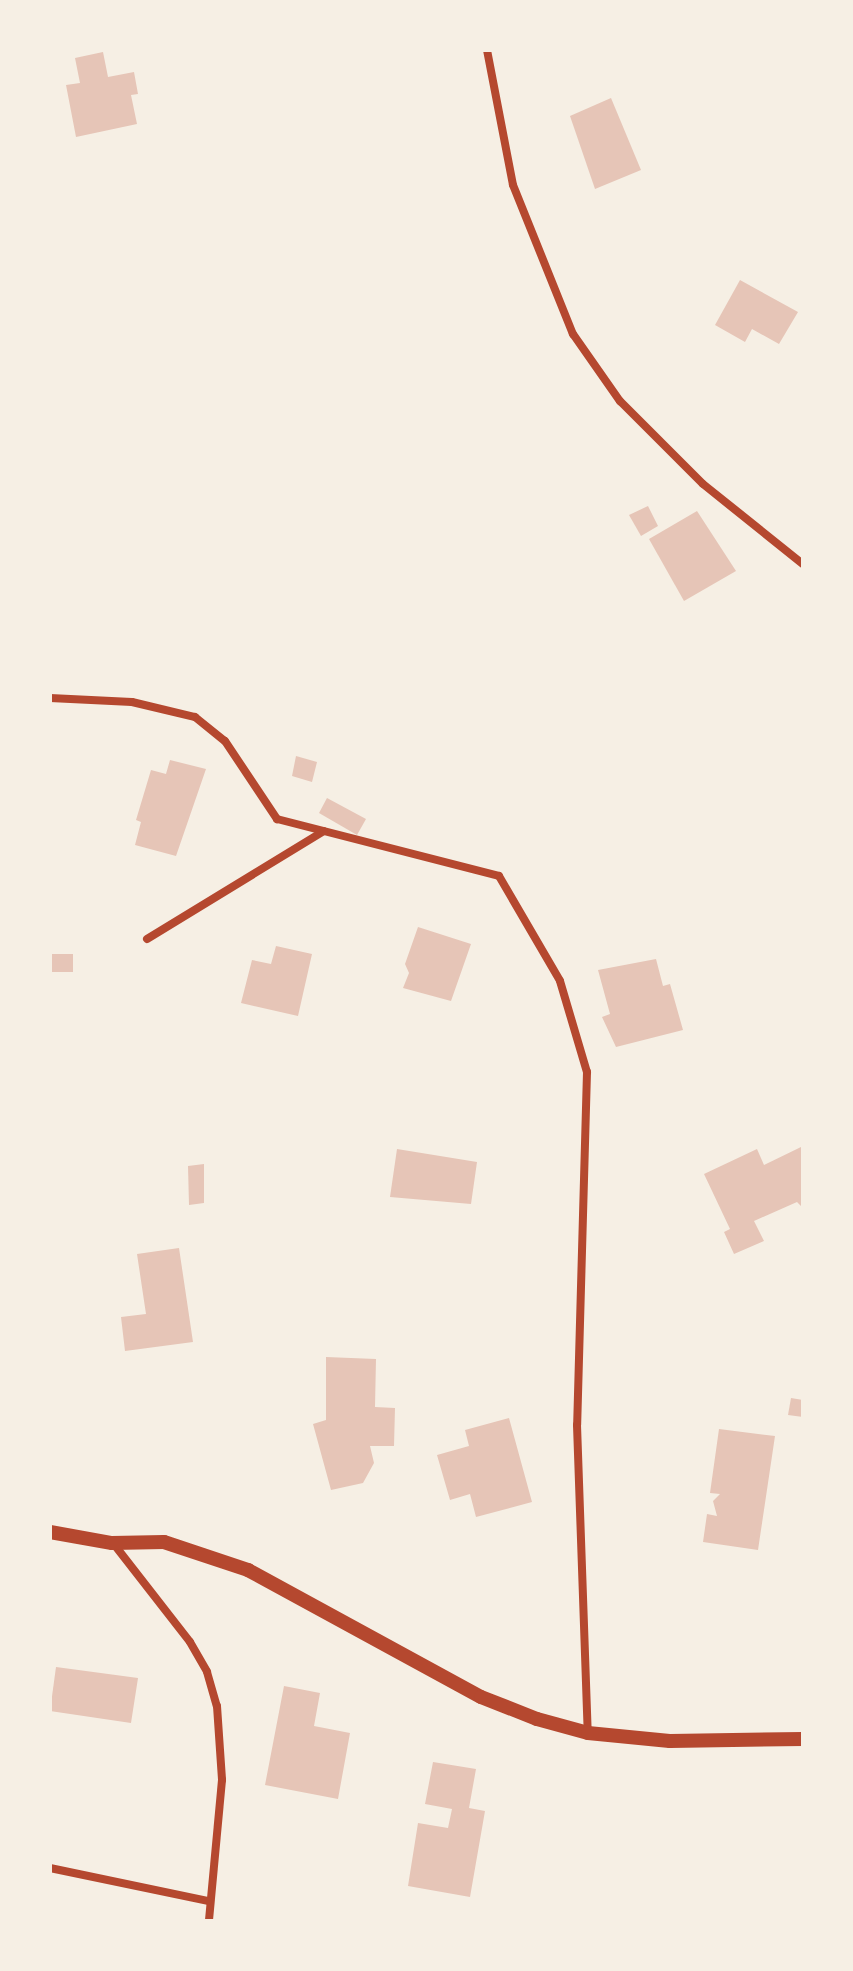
<!DOCTYPE html>
<html>
<head>
<meta charset="utf-8">
<style>
	body { margin:0 }
	#map { position:relative; width:853px; height:1971px; overflow:hidden; background:#f6efe4; font-family:"Source Serif 4",serif }
	div>[style] { position:absolute }
	[style*='--x'] { left:calc(var(--x)*1px); top:calc(var(--y)*1px); width:calc(var(--w)*1px); rotate:calc(var(--a)*1deg) }
	.building>* { inset:0; background:#e6c5b7 }
	.minor>* { height:8px; margin:-4px; padding:0 4px; transform-origin:4px; border-radius:4px; background:#b5482f }
	.tertiary>* { height:14px; margin:-7px; padding:0 7px; transform-origin:7px; border-radius:7px; background:#b5482f }
	span { translate:-50% -50%; white-space:nowrap; text-align:center; line-height:1.15; -webkit-text-stroke:8px #f6efe4; paint-order:stroke }
	.frame { position:absolute; inset:0; border:52px solid #f6efe4; pointer-events:none }
</style>
</head>
<body>
<div id="map">
	<div class="building">
		<i style="clip-path:polygon(103px 52px,108px 77px,134px 72px,138px 94px,131px 95px,137px 124px,76px 137px,66px 85px,80px 83px,75px 58px)"></i>
		<i style="clip-path:polygon(611px 98px,641px 170px,595px 189px,570px 116px)"></i>
		<i style="clip-path:polygon(740px 280px,798px 312px,779px 344px,752px 329px,745px 342px,715px 325px)"></i>
		<i style="clip-path:polygon(648px 506px,658px 526px,641px 536px,629px 515px)"></i>
		<i style="clip-path:polygon(697px 511px,736px 571px,684px 601px,649px 539px)"></i>
		<i style="clip-path:polygon(296px 756px,317px 762px,312px 782px,292px 776px)"></i>
		<i style="clip-path:polygon(170px 760px,206px 769px,176px 856px,135px 845px,141px 822px,136px 820px,151px 770px,166px 774px)"></i>
		<i style="clip-path:polygon(327px 798px,366px 819px,357px 835px,319px 813px)"></i>
		<i style="clip-path:polygon(418px 927px,471px 944px,451px 1001px,403px 988px,409px 973px,405px 964px)"></i>
		<i style="clip-path:polygon(276px 946px,312px 954px,298px 1016px,241px 1003px,252px 960px,271px 964px)"></i>
		<i style="clip-path:polygon(50px 954px,73px 954px,73px 972px,50px 972px)"></i>
		<i style="clip-path:polygon(656px 959px,663px 986px,670px 984px,683px 1030px,616px 1047px,602px 1017px,610px 1014px,598px 970px)"></i>
		<i style="clip-path:polygon(801px 1147px,803px 1208px,797px 1202px,754px 1221px,764px 1241px,734px 1254px,724px 1232px,730px 1229px,704px 1174px,757px 1149px,764px 1165px)"></i>
		<i style="clip-path:polygon(397px 1149px,477px 1162px,471px 1204px,390px 1197px)"></i>
		<i style="clip-path:polygon(204px 1164px,204px 1203px,189px 1205px,188px 1166px)"></i>
		<i style="clip-path:polygon(179px 1248px,193px 1342px,125px 1351px,121px 1317px,146px 1314px,137px 1254px)"></i>
		<i style="clip-path:polygon(326px 1357px,376px 1359px,375px 1407px,395px 1408px,394px 1446px,370px 1446px,374px 1463px,363px 1483px,331px 1490px,313px 1424px,326px 1420px)"></i>
		<i style="clip-path:polygon(791px 1398px,803px 1400px,803px 1417px,788px 1415px)"></i>
		<i style="clip-path:polygon(509px 1418px,532px 1502px,476px 1517px,470px 1494px,450px 1500px,437px 1455px,469px 1446px,465px 1430px)"></i>
		<i style="clip-path:polygon(719px 1429px,775px 1436px,758px 1550px,703px 1542px,707px 1514px,717px 1516px,713px 1501px,720px 1494px,710px 1493px)"></i>
		<i style="clip-path:polygon(56px 1667px,138px 1678px,131px 1723px,50px 1711px)"></i>
		<i style="clip-path:polygon(284px 1686px,320px 1693px,314px 1726px,350px 1733px,338px 1799px,265px 1785px)"></i>
		<i style="clip-path:polygon(433px 1762px,476px 1769px,469px 1808px,485px 1811px,470px 1897px,408px 1886px,418px 1823px,448px 1828px,452px 1809px,425px 1804px)"></i>
	</div>
	<div class="minor">
		<i style="--x:487;--y:50;--w:137;--a:79.1"></i>
		<i style="--x:513;--y:185;--w:161;--a:68.1"></i>
		<i style="--x:573;--y:334;--w:82;--a:55"></i>
		<i style="--x:620;--y:401;--w:117;--a:45"></i>
		<i style="--x:703;--y:484;--w:128;--a:38.7"></i>
		<i style="--x:50;--y:698;--w:82;--a:2.8"></i>
		<i style="--x:132;--y:702;--w:65;--a:13.4"></i>
		<i style="--x:195;--y:717;--w:38;--a:39"></i>
		<i style="--x:225;--y:741;--w:94;--a:56.3"></i>
		<i style="--x:277;--y:819;--w:229;--a:14.4"></i>
		<i style="--x:499;--y:876;--w:121;--a:59.8"></i>
		<i style="--x:560;--y:981;--w:95;--a:73.5"></i>
		<i style="--x:587;--y:1072;--w:353;--a:91.6"></i>
		<i style="--x:577;--y:1425;--w:308;--a:88"></i>
		<i style="--x:147;--y:939;--w:207;--a:-31.4"></i>
		<i style="--x:113;--y:1543;--w:125;--a:52.1"></i>
		<i style="--x:190;--y:1642;--w:34;--a:60"></i>
		<i style="--x:207;--y:1672;--w:35;--a:74"></i>
		<i style="--x:217;--y:1706;--w:74;--a:86.1"></i>
		<i style="--x:222;--y:1780;--w:142;--a:95.3"></i>
		<i style="--x:50;--y:1868;--w:161;--a:11.8"></i>
	</div>
	<div class="tertiary">
		<i style="--x:50;--y:1532;--w:63;--a:10.1"></i>
		<i style="--x:112;--y:1543;--w:52;--a:-1.1"></i>
		<i style="--x:164;--y:1542;--w:89;--a:18.4"></i>
		<i style="--x:248;--y:1570;--w:265;--a:28.6"></i>
		<i style="--x:481;--y:1697;--w:60;--a:21.4"></i>
		<i style="--x:537;--y:1719;--w:53;--a:15.4"></i>
		<i style="--x:588;--y:1733;--w:82;--a:5.6"></i>
		<i style="--x:670;--y:1741;--w:133;--a:-0.9"></i>
	</div>
	<div class="frame"></div>
</div>
</body>
</html>
